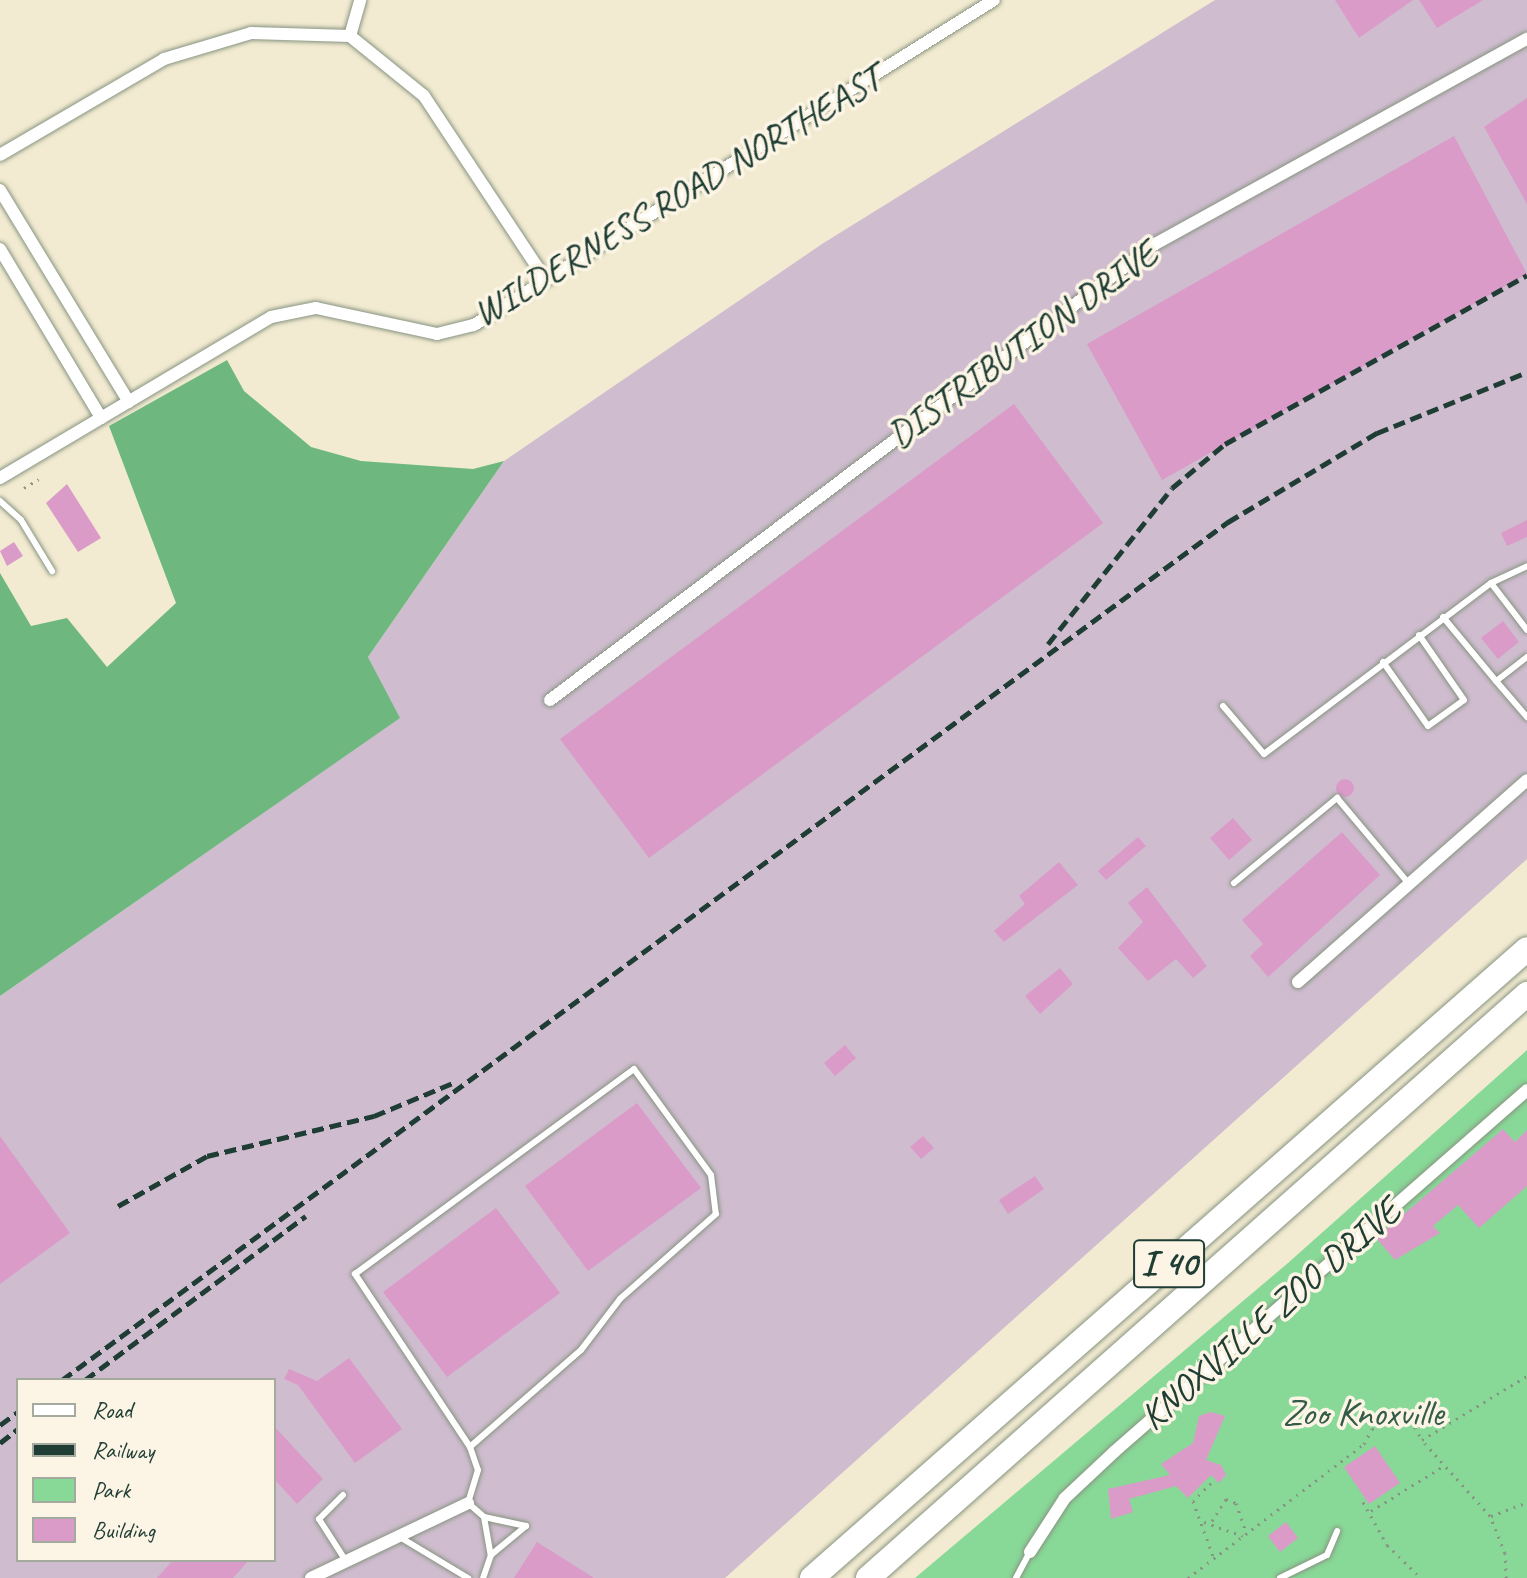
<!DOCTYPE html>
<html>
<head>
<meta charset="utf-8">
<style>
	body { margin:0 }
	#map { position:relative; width:1527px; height:1578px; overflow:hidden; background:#f2ebd1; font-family:Caveat,sans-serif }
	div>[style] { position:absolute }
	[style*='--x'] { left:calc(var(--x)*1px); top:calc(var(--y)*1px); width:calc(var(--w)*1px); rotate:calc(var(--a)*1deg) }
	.industrial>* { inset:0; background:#cfbdcf }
	.green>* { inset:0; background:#88d897 }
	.forest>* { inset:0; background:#6eb880 }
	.building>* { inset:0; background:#da9bc9 }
	.round { border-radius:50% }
	.path>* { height:3px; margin-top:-1.5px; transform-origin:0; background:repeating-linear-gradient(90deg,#889482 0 2px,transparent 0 8px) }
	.roads { filter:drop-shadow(0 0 2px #889482) drop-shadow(0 0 2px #889482) }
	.lane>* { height:6px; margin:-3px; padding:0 3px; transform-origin:3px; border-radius:3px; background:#fff }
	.street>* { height:12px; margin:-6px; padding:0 6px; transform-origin:6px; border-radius:6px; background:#fff }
	.highway>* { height:24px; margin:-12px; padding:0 12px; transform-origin:12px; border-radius:12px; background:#fff }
	.rail>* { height:5px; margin-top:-2.5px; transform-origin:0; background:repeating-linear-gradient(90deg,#1f3d34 0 12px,transparent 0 18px) }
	span { translate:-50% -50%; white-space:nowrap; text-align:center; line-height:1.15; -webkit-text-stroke:7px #fcf5e5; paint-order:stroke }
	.shield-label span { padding:2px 6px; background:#fcf5e5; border:2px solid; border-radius:6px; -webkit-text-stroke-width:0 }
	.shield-label { font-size:36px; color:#1f3d34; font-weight:700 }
	.street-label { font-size:38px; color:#1f3d34 }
	.park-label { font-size:38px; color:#345c48 }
	.legend { position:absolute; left:16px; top:1378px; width:260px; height:184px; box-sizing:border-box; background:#fcf5e5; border:2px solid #a4ab9e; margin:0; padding:10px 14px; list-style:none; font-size:24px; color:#1f3d34 }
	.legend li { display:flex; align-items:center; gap:16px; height:40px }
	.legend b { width:40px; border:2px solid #a4ab9e }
</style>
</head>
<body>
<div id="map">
	<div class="industrial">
		<i style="clip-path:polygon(evenodd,1215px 0,1527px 0,1527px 859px,725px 1578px,0 1578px,0 996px,399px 718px,368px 657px,504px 461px,822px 244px,1215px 0,18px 1380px,274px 1380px,274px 1560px,18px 1560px,18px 1380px)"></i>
	</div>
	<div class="green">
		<i style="clip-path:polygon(1527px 1050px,1527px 1578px,915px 1578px,1288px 1263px)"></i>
	</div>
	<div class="forest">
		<i style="clip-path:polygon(227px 360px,244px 391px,311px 447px,361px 461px,473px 469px,504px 461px,368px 657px,400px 718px,0 996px,0 573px,31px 626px,67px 618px,107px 667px,176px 603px,109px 426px)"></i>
	</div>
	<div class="building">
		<i style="clip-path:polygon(1335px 0,1413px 0,1359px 38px)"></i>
		<i style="clip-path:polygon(1419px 0,1483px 0,1437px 28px)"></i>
		<i style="clip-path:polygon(1527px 98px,1527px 204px,1484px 127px)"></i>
		<i style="clip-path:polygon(1454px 136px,1527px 274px,1162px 480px,1087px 344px)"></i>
		<i style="clip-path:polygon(1014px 404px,1103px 523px,649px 858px,560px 739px)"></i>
		<i style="clip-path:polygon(67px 484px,101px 538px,78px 552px,46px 503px)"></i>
		<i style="clip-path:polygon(1527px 520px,1527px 537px,1507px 546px,1501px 533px)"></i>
		<i style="clip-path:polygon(14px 542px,23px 556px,7px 566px,0 551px)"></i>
		<i style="clip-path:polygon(1503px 621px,1519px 642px,1498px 659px,1481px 638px)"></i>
		<i class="round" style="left:1336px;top:779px;width:18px;height:18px"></i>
		<i style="clip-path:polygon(1233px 818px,1252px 840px,1229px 860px,1210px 838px)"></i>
		<i style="clip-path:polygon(1342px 832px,1380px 875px,1268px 977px,1250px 956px,1263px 944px,1242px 920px)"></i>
		<i style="clip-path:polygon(1138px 837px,1146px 846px,1106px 880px,1098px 871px)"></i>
		<i style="clip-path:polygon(1059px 862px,1078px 885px,1004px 942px,994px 931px,1025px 904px,1019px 896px)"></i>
		<i style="clip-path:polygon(1147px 887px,1207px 966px,1193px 978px,1176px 959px,1148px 981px,1118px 948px,1143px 922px,1128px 903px)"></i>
		<i style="clip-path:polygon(1060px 968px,1073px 984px,1040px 1014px,1025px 996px)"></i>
		<i style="clip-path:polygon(845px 1045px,856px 1058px,835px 1076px,824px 1063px)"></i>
		<i style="clip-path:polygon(637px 1103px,701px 1188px,588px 1271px,525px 1186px)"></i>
		<i style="clip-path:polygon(1503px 1129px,1515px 1142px,1527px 1130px,1527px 1186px,1479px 1228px,1458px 1205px,1433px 1226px,1440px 1233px,1395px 1260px,1376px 1238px)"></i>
		<i style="clip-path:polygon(0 1136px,70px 1233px,0 1284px)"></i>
		<i style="clip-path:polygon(923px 1136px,934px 1148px,921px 1159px,910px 1147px)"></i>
		<i style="clip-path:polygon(1035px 1176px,1044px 1189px,1008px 1214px,999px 1200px)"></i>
		<i style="clip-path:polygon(496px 1208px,560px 1293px,447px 1377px,383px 1292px)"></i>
		<i style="clip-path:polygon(349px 1358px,402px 1429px,355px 1463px,298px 1385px,284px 1379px,289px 1369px,317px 1381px)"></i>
		<i style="clip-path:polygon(1211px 1412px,1225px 1416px,1206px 1460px,1221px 1465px,1226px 1475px,1219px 1483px,1211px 1475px,1188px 1498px,1176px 1486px,1129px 1499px,1133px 1512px,1111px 1519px,1108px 1489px,1170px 1475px,1161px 1464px,1193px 1443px,1199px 1416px)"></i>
		<i style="clip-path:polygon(274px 1426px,323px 1479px,297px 1504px,274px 1479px)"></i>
		<i style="clip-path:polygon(1375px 1446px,1400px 1483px,1369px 1504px,1344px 1467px)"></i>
		<i style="clip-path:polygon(1286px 1522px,1298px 1538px,1280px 1552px,1268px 1536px)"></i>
		<i style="clip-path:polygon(537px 1542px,594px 1578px,514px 1578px)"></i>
		<i style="clip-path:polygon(173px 1560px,249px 1560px,233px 1578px,157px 1578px)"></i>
	</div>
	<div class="path">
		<i style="--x:24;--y:488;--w:17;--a:-31"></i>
		<i style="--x:1211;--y:1483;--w:25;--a:135"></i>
		<i style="--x:1193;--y:1501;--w:62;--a:70.1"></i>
		<i style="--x:1363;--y:1502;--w:49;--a:60.8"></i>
		<i style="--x:1387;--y:1545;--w:47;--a:44.1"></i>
		<i style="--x:1371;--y:1511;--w:84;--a:-31.8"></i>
		<i style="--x:1491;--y:1516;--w:39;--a:-21"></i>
		<i style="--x:1212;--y:1521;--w:26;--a:-58"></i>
		<i style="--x:1226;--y:1499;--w:11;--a:22"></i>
		<i style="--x:1236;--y:1503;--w:31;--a:71"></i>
		<i style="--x:1204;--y:1522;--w:41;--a:19.7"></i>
		<i style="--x:1188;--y:1578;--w:221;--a:-37.3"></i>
		<i style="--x:1364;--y:1444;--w:17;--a:-62"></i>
		<i style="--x:1372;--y:1429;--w:38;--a:-25"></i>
		<i style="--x:1407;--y:1413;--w:31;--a:61"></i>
		<i style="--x:1506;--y:1578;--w:25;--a:-92"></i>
		<i style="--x:1505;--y:1553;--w:40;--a:-112"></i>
		<i style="--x:1490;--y:1516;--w:102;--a:-131.8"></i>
		<i style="--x:1422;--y:1440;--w:123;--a:-31.4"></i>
	</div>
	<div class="roads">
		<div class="lane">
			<i style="--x:0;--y:501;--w:28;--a:42"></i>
			<i style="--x:21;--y:520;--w:60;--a:58.7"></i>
			<i style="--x:1491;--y:583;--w:40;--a:-25"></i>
			<i style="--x:1443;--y:617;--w:83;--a:50.4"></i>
			<i style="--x:1527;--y:657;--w:39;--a:142"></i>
			<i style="--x:1496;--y:681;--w:48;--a:49.3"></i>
			<i style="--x:1383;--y:662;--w:78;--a:54.9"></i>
			<i style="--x:1428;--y:726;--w:44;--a:-35.8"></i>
			<i style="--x:1464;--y:700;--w:79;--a:-124.7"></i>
			<i style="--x:1223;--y:706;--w:63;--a:49.5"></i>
			<i style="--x:1264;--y:754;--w:284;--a:-37"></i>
			<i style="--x:1491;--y:583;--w:59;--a:52.5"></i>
			<i style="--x:1234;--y:883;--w:134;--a:-39.5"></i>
			<i style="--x:1337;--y:798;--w:114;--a:50"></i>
			<i style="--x:470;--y:1447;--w:208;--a:-123.6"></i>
			<i style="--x:355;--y:1274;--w:346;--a:-36.3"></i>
			<i style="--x:634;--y:1069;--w:131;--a:54"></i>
			<i style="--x:711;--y:1175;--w:39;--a:83"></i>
			<i style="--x:716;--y:1214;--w:128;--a:138.5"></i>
			<i style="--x:620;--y:1299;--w:64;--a:127.4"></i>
			<i style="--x:581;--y:1350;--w:147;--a:138.9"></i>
			<i style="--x:470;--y:1447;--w:24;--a:71"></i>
			<i style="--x:478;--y:1470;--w:34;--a:107"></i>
			<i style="--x:468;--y:1503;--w:21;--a:41"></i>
			<i style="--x:484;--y:1517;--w:39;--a:80"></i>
			<i style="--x:491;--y:1555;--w:24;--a:109"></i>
			<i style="--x:343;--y:1495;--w:34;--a:135"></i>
			<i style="--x:319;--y:1519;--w:50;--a:57.3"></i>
			<i style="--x:484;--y:1517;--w:43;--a:12.1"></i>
			<i style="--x:526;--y:1526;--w:45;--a:140.4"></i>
			<i style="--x:398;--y:1536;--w:82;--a:31"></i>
			<i style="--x:1016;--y:1578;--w:30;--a:-62"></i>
			<i style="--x:1280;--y:1578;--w:52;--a:-26.1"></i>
			<i style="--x:1327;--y:1555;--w:26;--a:-67"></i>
		</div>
		<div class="street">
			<i style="--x:350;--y:36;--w:95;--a:39"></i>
			<i style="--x:424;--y:96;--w:219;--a:56.5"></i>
			<i style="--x:350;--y:36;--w:37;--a:-74"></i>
			<i style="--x:0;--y:155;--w:190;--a:-30.3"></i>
			<i style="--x:164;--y:59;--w:91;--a:-16.6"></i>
			<i style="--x:251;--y:33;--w:99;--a:1.7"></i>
			<i style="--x:0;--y:190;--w:248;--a:58.7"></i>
			<i style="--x:0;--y:249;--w:197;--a:59.1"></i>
			<i style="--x:0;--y:478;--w:315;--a:-30.7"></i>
			<i style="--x:271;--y:317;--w:46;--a:-11.3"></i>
			<i style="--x:316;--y:308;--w:124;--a:12.1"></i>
			<i style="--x:437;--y:334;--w:38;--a:-14"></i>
			<i style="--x:474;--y:325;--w:613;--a:-32.01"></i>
			<i style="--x:550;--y:700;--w:758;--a:-37.01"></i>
			<i style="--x:1155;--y:244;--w:425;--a:-28.9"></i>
			<i style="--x:1298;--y:982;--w:305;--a:-41.4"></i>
			<i style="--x:1030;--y:1552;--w:64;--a:-57.1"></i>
			<i style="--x:1065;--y:1498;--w:67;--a:-43.2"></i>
			<i style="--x:1114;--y:1452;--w:549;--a:-41.23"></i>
			<i style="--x:311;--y:1578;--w:174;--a:-25.5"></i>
		</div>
		<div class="highway">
			<i style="--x:812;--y:1578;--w:952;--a:-41.34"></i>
			<i style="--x:868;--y:1578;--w:881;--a:-41.55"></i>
		</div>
	</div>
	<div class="rail">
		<i style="--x:1048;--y:644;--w:199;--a:-51.5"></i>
		<i style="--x:1172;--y:488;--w:69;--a:-39.7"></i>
		<i style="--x:1225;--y:444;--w:346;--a:-29.2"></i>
		<i style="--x:118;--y:1206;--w:102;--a:-29.3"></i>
		<i style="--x:207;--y:1156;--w:172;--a:-13.5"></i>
		<i style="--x:374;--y:1116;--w:86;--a:-22.7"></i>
		<i style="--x:62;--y:1380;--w:1448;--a:-36.35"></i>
		<i style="--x:1228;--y:522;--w:174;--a:-30.9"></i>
		<i style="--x:1377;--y:433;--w:162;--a:-22.1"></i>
		<i style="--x:85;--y:1380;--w:275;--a:-36.6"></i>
		<i style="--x:0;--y:1425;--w:22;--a:-36"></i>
		<i style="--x:0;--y:1443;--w:23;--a:-38"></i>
	</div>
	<div class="shield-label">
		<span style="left:1169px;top:1264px">I 40</span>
	</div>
	<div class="street-label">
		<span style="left:677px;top:196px;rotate:-31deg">WILDERNESS ROAD NORTHEAST</span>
		<span style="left:1022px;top:344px;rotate:-36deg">DISTRIBUTION DRIVE</span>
		<span style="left:1270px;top:1314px;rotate:-41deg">KNOXVILLE ZOO DRIVE</span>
	</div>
	<div class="park-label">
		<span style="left:1363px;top:1413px">Zoo Knoxville</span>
	</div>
	<ul class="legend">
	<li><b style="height:10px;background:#fff"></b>Road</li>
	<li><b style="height:10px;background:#1f3d34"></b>Railway</li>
	<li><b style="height:22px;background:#88d897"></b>Park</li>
	<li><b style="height:22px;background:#da9bc9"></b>Building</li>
	</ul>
</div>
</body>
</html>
